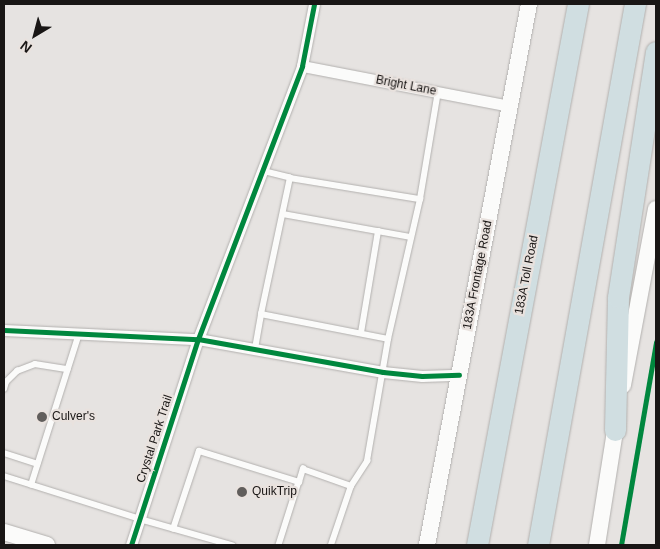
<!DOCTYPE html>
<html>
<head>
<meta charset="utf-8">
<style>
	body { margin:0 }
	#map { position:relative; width:660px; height:549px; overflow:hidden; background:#e6e3e1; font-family:Arial,sans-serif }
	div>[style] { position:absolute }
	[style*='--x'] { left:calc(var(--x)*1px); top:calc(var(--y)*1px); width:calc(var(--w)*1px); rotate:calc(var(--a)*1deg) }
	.roads { filter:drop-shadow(0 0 1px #b2b0ae) drop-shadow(0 0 1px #b2b0ae) }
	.service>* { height:5.5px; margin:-2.75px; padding:0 2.75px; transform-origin:2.75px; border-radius:2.75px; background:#fbfbfa }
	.minor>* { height:11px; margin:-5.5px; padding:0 5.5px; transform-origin:5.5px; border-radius:5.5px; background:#fbfbfa }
	.secondary>* { height:16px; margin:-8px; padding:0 8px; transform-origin:8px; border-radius:8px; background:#fbfbfa }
	.motorway>* { height:21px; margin:-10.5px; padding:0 10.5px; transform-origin:10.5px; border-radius:10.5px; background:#d0dee1 }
	.cycleway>* { height:5px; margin:-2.5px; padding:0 2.5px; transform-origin:2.5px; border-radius:2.5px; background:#00873e }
	.dots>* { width:14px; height:14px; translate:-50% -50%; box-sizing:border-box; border:2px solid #e9e2de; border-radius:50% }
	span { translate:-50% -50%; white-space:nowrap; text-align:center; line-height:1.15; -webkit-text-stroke:4.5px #e9e2de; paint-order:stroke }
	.street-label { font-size:12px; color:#191615 }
	.poi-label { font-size:12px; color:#191615 }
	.left { translate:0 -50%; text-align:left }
	.frame { position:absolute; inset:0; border:5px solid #191615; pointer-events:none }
	.north { position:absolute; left:10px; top:10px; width:50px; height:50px; -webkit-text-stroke:4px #e9e2de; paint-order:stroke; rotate:217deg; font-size:14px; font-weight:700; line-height:20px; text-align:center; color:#191615 }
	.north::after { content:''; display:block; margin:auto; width:18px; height:22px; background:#191615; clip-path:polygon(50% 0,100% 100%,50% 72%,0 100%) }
</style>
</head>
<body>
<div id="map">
	<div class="roads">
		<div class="service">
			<i style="--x:290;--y:178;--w:132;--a:9.2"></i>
			<i style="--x:283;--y:214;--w:130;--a:10.2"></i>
			<i style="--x:261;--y:314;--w:139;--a:-78"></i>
			<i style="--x:290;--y:178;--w:29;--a:-166"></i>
			<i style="--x:361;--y:333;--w:103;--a:-80.5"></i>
			<i style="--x:255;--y:349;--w:36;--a:-80"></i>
			<i style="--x:261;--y:314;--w:129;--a:11.1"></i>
			<i style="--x:4;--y:389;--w:7;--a:-74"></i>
			<i style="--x:6;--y:382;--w:16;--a:-45"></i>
			<i style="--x:17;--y:371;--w:19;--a:-21"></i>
			<i style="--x:35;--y:364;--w:33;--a:9"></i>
			<i style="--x:4;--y:453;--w:35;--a:18"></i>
			<i style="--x:4;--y:476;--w:143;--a:17.5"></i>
			<i style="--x:140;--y:519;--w:96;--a:15.8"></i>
			<i style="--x:299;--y:482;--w:14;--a:-73"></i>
			<i style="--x:303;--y:469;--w:51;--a:19.5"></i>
			<i style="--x:351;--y:486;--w:30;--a:-57"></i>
			<i style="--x:367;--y:461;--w:124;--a:-80.2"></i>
			<i style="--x:388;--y:339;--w:144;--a:-77.1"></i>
			<i style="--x:420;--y:199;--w:109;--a:-80.5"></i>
			<i style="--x:31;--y:485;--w:158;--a:-72.4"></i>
			<i style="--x:173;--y:529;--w:82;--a:-71.6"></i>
			<i style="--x:199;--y:451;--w:105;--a:17.2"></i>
			<i style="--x:299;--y:482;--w:66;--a:107.6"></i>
			<i style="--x:331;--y:545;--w:62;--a:-71.3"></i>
		</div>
		<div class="minor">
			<i style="--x:302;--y:66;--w:212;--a:10.9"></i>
			<i style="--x:4;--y:330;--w:194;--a:2.7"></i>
			<i style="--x:198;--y:339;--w:188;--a:10.1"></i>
			<i style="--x:383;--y:372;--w:39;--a:6"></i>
			<i style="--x:422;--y:376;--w:37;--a:-2"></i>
			<i style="--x:131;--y:545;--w:217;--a:-72"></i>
			<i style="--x:198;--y:339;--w:292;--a:-69.1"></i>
			<i style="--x:302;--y:66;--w:63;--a:-79"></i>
		</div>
		<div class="secondary">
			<i style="--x:623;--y:385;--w:179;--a:-79.4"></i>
			<i style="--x:4;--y:532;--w:45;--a:16.8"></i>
			<i style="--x:427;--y:545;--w:551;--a:-79.32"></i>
			<i style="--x:597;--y:545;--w:128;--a:-81"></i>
		</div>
		<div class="motorway">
			<i style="--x:615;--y:430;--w:133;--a:-88.7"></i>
			<i style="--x:618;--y:297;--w:248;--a:-81.2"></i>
			<i style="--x:477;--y:545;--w:550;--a:-79.43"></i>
			<i style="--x:538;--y:545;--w:550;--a:-79.84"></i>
		</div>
	</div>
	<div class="cycleway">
		<i style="--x:4;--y:330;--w:194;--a:2.7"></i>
		<i style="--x:198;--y:339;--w:188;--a:10.1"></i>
		<i style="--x:383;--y:372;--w:39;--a:6"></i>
		<i style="--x:422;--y:376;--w:37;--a:-2"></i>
		<i style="--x:131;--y:545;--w:217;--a:-72"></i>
		<i style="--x:198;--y:339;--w:292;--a:-69.1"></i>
		<i style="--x:302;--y:66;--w:63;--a:-79"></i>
		<i style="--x:621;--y:545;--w:206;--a:-80.2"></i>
	</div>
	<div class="dots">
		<i style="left:42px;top:417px;background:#615e5c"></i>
		<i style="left:242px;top:492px;background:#615e5c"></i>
	</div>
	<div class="street-label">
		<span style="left:406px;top:86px;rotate:11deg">Bright Lane</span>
		<span style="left:478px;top:275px;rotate:-79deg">183A Frontage Road</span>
		<span style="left:527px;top:275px;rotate:-79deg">183A Toll Road</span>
		<span style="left:155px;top:439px;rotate:-72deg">Crystal Park Trail</span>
	</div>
	<div class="poi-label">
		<span class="left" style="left:52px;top:417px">Culver's</span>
		<span class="left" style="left:252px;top:492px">QuikTrip</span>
	</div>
	<div class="frame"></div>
	<div class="north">N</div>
</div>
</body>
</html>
